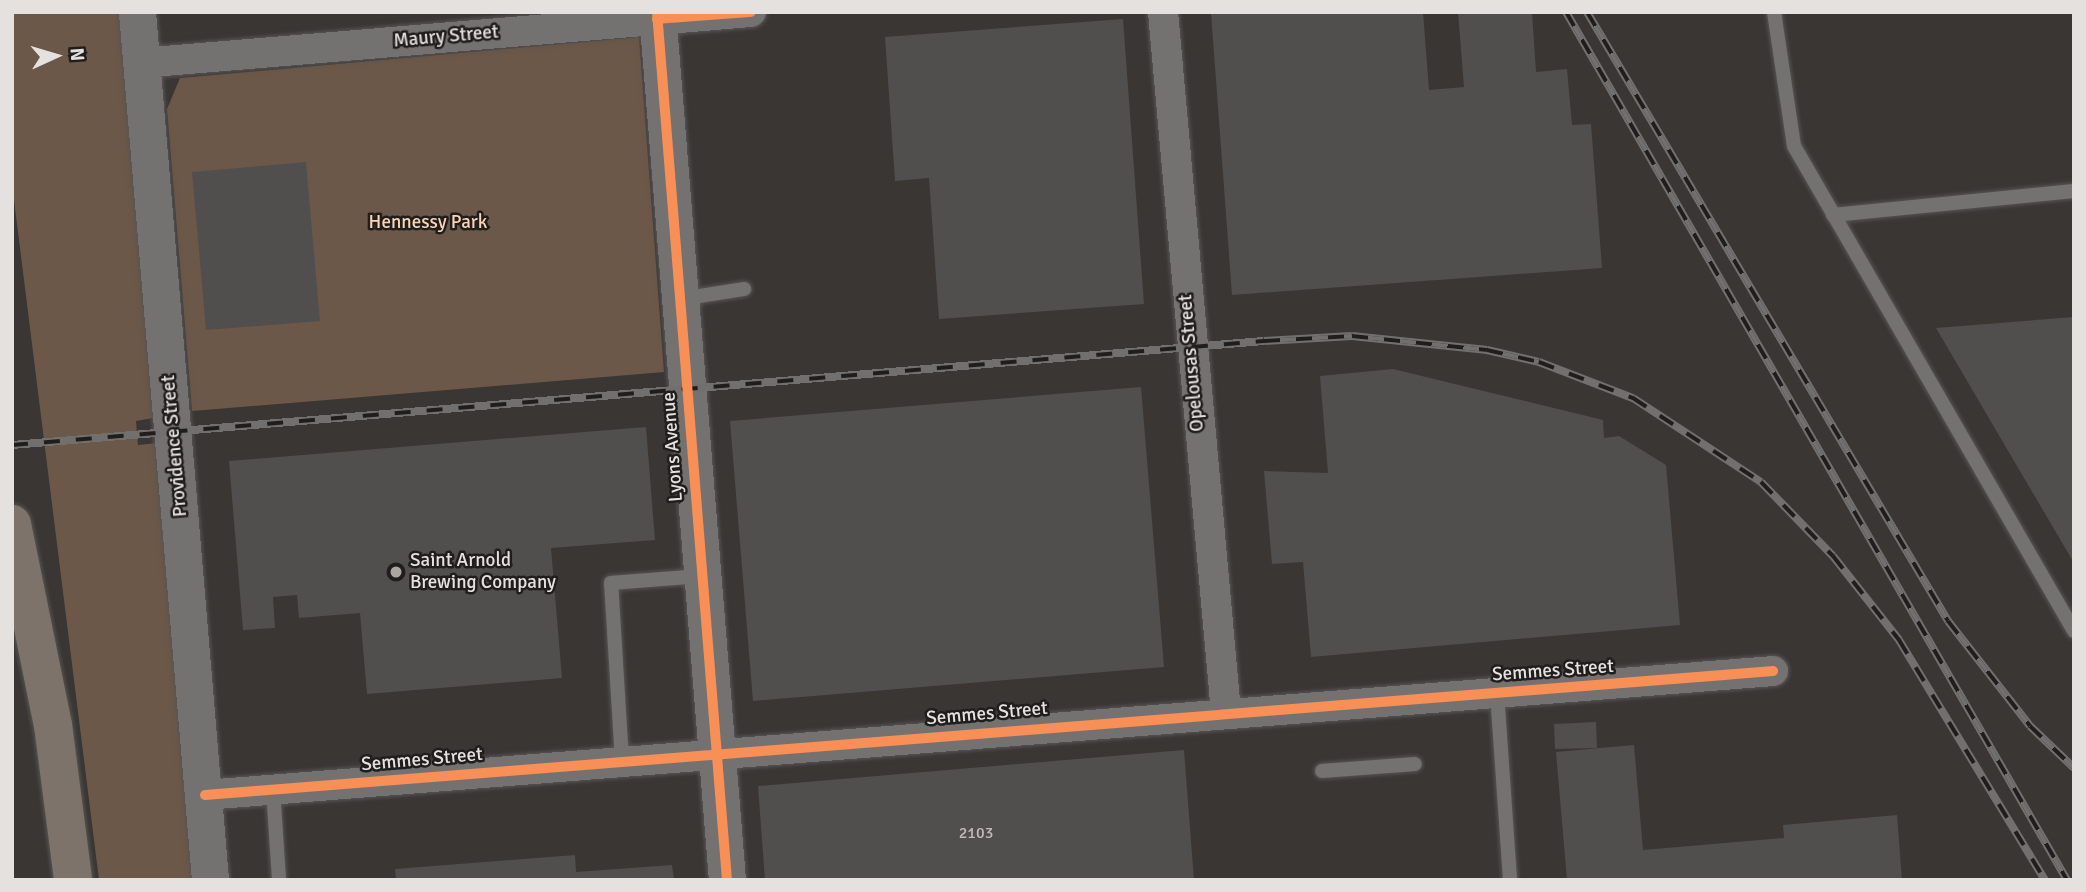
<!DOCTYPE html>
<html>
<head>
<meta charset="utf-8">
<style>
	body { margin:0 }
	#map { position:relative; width:2086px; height:892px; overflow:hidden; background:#393634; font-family:Signika,sans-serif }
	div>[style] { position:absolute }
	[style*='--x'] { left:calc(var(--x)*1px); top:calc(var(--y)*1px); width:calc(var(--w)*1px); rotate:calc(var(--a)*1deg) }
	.green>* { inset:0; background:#6c5848 }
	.building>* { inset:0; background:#514f4e }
	.roads { filter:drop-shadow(0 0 2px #575553) drop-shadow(0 0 2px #575553) }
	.service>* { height:14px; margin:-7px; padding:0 7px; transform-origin:7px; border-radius:7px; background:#747271 }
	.minor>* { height:30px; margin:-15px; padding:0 15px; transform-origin:15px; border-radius:15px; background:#747271 }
	.tertiary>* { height:37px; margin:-18.5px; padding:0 18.5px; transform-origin:18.5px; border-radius:18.5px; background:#747271 }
	.motorway>* { height:38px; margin:-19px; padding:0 19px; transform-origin:19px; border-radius:19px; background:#7e736a }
	.rail>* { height:8px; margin-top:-4px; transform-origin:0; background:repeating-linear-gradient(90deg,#201e1c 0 16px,#71706f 0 32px); box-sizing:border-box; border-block:2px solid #71706f }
	.cycleway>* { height:10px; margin:-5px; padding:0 5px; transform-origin:5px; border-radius:5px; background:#f78f57 }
	.dots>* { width:19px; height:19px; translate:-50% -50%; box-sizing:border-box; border:4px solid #201e1c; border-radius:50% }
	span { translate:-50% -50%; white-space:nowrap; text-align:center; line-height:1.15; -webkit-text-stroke:5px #201e1c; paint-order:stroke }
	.number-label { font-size:16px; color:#bfbcbb }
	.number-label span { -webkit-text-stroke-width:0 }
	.street-label { font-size:19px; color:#e4e1df }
	.park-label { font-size:19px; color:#fbd3b5 }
	.poi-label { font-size:19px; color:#e4e1df }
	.left { translate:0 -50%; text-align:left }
	.frame { position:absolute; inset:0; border:14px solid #e4e1df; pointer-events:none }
	.north { position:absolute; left:21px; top:21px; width:70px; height:70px; -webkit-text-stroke:5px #201e1c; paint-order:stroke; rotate:86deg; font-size:19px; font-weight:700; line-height:28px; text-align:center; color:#e4e1df }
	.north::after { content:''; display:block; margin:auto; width:24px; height:32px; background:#e4e1df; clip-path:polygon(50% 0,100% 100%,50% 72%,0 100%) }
</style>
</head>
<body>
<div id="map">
	<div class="green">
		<i style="clip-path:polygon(12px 12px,122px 12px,153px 418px,136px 421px,138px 445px,157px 443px,192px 880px,99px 880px,12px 184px)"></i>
		<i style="clip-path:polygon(639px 37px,664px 372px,192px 411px,167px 109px,180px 78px)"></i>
	</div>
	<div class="building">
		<i style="clip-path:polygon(1423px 12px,1429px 90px,1464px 87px,1458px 12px,1532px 12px,1536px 72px,1567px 69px,1572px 125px,1591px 124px,1602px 268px,1232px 295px,1211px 13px)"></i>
		<i style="clip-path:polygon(1123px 19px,1144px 304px,939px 319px,929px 178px,895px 181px,885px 37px)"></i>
		<i style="clip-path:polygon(306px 162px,320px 321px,206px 330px,192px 172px)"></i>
		<i style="clip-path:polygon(2074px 317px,2074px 563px,1936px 328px)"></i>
		<i style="clip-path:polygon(1393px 369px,1603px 420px,1604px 438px,1619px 436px,1666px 465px,1680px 625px,1311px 657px,1303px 562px,1272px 564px,1264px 471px,1328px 473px,1320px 376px)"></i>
		<i style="clip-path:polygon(1141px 387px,1164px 667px,753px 701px,730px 421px)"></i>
		<i style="clip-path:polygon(646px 427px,655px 540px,551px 548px,562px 678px,367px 694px,360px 613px,299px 618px,297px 595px,273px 597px,275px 628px,243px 630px,229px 461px)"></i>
		<i style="clip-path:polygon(1596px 722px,1597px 748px,1555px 749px,1554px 724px)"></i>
		<i style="clip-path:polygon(1634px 745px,1643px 850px,1784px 838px,1783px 825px,1897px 815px,1902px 880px,1567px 880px,1556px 752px)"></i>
		<i style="clip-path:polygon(1184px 750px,1194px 880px,765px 880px,758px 786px)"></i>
		<i style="clip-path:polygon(575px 855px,576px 872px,672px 865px,674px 880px,396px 880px,395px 869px)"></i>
	</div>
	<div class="roads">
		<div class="service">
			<i style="--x:1774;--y:12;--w:135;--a:81.5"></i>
			<i style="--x:1794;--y:146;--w:560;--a:60"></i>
			<i style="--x:1833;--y:215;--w:242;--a:-5.7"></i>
			<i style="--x:680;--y:299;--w:65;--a:-8.9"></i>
			<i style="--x:1497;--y:693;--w:187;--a:86"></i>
			<i style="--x:622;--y:761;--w:178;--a:-93.5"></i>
			<i style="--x:611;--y:583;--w:90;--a:-4.4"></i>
			<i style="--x:1322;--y:771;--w:93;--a:-4.3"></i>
			<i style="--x:273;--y:789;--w:91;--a:86.2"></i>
		</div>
		<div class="minor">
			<i style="--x:1163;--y:12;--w:704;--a:84.86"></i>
			<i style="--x:141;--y:63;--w:612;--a:-4.78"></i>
			<i style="--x:205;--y:795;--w:1573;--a:-4.52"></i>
		</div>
		<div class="tertiary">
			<i style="--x:137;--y:12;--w:871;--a:85.19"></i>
			<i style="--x:657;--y:12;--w:871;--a:85.39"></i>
		</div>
		<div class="motorway">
			<i style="--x:12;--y:524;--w:205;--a:78.5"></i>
			<i style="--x:53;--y:725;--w:156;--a:82.6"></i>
		</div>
	</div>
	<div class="rail">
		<i style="--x:1566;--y:12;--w:1002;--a:60.01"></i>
		<i style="--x:1587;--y:12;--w:708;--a:59.34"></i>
		<i style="--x:1948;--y:621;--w:133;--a:52"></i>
		<i style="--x:2030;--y:726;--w:61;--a:43.7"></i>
		<i style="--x:12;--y:445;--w:1256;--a:-4.75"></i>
		<i style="--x:1264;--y:341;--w:88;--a:-3.3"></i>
		<i style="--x:1352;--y:336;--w:136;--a:5.9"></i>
		<i style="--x:1487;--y:350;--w:53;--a:13"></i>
		<i style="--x:1539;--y:362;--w:101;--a:21"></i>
		<i style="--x:1633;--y:398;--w:153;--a:33.3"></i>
		<i style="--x:1761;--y:482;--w:103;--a:45.8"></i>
		<i style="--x:1833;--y:556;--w:107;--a:51.8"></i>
		<i style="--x:1899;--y:640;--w:281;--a:58.7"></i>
	</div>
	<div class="cycleway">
		<i style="--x:657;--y:12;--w:871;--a:85.39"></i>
		<i style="--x:657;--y:19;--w:94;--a:-4.3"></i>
		<i style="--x:205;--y:795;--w:1573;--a:-4.52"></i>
	</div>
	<div class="dots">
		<i style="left:396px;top:572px;background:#a8a5a3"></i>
	</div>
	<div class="number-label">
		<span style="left:976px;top:833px">2103</span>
	</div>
	<div class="street-label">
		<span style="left:446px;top:37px;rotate:-5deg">Maury Street</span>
		<span style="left:1192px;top:363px;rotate:-95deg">Opelousas Street</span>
		<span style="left:175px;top:446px;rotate:-95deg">Providence Street</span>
		<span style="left:673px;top:447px;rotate:-94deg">Lyons Avenue</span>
		<span style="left:1553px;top:671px;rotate:-4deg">Semmes Street</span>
		<span style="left:987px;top:714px;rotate:-5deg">Semmes Street</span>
		<span style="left:422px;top:760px;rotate:-5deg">Semmes Street</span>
	</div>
	<div class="park-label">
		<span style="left:428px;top:223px">Hennessy Park</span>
	</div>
	<div class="poi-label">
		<span class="left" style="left:410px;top:572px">Saint Arnold<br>Brewing Company</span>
	</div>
	<div class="frame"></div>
	<div class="north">N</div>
</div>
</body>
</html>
